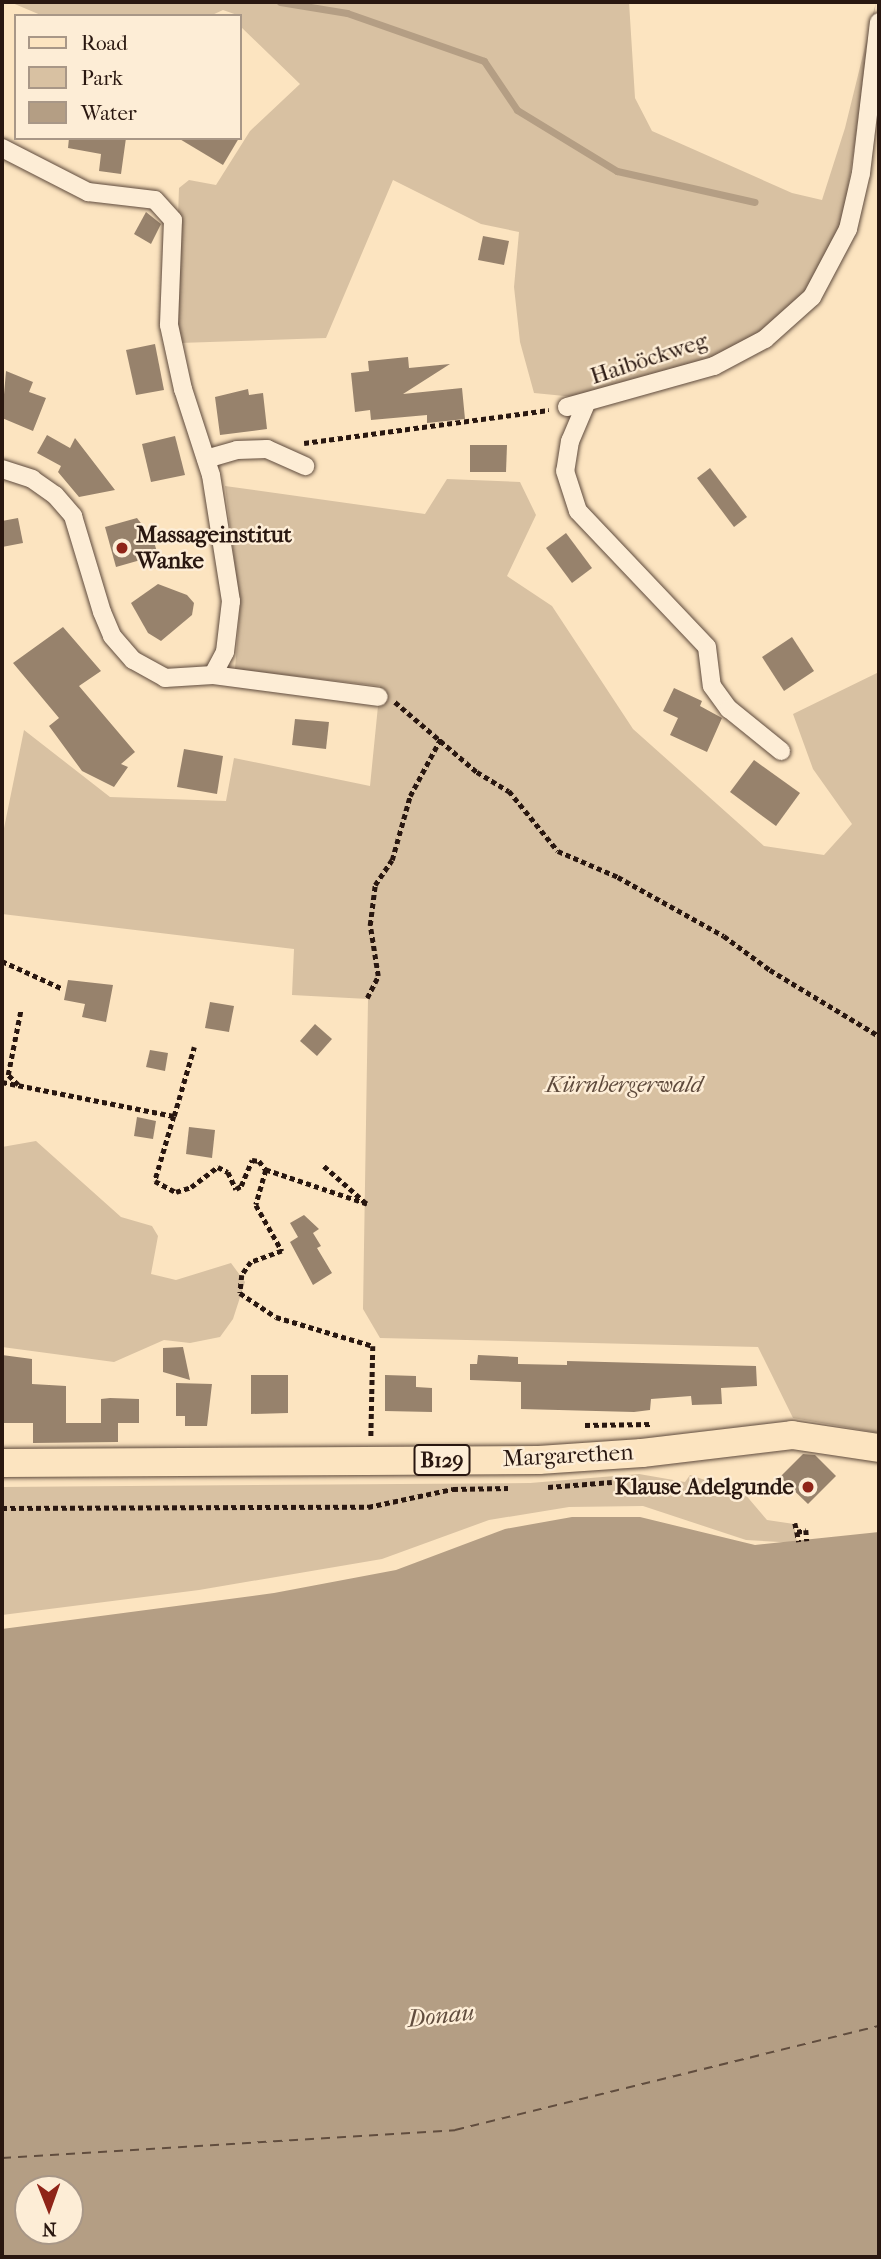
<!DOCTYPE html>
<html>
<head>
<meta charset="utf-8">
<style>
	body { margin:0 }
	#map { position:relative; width:881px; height:2259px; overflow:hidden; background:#fce4c0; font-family:"IM FELL French Canon",serif }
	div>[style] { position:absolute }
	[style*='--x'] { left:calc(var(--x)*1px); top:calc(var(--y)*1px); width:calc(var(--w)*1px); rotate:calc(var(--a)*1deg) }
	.green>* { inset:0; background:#d8c1a2 }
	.water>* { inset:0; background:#b49e84 }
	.stream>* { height:7px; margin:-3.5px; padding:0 3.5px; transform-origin:3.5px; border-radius:3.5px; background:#b49e84 }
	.ferry>* { height:2px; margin-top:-1px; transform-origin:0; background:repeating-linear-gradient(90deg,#614d3e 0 9px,transparent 0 16px) }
	.building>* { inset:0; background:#97826c }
	.path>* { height:4.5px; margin-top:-2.25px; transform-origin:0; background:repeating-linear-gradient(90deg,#291710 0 5px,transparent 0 8.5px) }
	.roads { filter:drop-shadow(0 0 2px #5e4a3c) drop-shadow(0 0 2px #5e4a3c) }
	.minor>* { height:18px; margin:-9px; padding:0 9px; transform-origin:9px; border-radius:9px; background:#fdedd6 }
	.primary>* { height:28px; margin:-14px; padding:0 14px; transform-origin:14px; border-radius:14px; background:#fce4c0 }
	.dots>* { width:19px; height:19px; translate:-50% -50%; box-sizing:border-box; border:4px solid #fdedd6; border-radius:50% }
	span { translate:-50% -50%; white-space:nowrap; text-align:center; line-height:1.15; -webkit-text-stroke:5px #fdedd6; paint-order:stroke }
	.shield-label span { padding:2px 5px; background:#fdedd6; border:2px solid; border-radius:5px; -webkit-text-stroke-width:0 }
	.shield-label { font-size:21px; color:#291710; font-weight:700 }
	.street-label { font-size:23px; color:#291710 }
	.poi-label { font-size:23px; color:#291710; font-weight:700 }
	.left { translate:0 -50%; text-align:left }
	.right { translate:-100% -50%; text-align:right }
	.park-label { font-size:23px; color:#5e4a3c; font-style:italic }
	.water-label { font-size:24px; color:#614d3e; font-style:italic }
	.frame { position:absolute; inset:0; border:4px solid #291710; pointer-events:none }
	.legend { position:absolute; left:14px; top:14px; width:228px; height:126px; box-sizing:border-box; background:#fdedd6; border:2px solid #a89787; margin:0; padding:9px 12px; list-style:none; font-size:21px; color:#291710 }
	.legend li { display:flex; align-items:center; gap:14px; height:35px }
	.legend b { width:35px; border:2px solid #a89787 }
	.north { position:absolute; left:14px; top:2175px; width:70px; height:70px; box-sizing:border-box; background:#fdedd6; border:2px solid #a89787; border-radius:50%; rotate:179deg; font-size:19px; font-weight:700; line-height:28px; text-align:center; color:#291710 }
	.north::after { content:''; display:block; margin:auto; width:24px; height:32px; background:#8f2418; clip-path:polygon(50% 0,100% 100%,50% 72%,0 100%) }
</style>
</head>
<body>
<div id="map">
	<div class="green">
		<i style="clip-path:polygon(10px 2px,629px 2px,635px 98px,652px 131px,792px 193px,822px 200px,845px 128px,876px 2px,843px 221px,811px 287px,783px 319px,725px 356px,585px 398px,534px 393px,520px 342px,514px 287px,519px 232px,481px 224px,393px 180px,326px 338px,179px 343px,174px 329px,179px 188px,189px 180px,216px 185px,250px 131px,300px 84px,240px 26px,240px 16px,223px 10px,210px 16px,43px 16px)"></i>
		<i style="clip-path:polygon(447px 479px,520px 482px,536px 515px,507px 576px,552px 606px,633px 729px,764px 846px,824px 855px,852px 824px,813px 769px,793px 714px,879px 672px,879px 1433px,793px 1418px,758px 1347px,380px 1338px,363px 1309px,368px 999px,292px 995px,294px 949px,2px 914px,2px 838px,24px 730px,110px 797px,226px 801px,234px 758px,370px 786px,380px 686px,235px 669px,240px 607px,225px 486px,425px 514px)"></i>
		<i style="clip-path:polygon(36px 1141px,121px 1217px,152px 1226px,158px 1236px,151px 1274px,176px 1280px,231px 1263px,245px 1282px,233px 1319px,220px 1337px,190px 1343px,164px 1340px,114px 1362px,2px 1347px,2px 1147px)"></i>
		<i style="clip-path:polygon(639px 1474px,685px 1482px,690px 1475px,744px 1493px,767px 1520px,794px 1524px,797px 1543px,746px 1540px,643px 1506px,569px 1507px,489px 1520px,382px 1559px,199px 1590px,2px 1615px,2px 1487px,530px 1483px)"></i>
	</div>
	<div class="water">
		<i style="clip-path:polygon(evenodd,572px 1517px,640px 1517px,755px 1545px,879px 1532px,879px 2257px,2px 2257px,2px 1629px,274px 1593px,396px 1570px,505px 1529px,572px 1517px,28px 2189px,70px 2189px,70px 2231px,28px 2231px,28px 2189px)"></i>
	</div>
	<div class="stream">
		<i style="--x:280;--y:2;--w:68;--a:9.3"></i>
		<i style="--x:347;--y:13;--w:145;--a:19.3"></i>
		<i style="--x:484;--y:61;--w:59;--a:56"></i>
		<i style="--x:517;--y:110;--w:117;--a:31.4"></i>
		<i style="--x:617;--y:171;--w:141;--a:12.7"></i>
	</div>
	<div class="ferry">
		<i style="--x:2;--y:2158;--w:454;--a:-3.5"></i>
		<i style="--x:455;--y:2130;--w:437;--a:-13.8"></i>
	</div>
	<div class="building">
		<i style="clip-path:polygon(69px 138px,126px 138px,121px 174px,99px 171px,101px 154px,68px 148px)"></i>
		<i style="clip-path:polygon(178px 138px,239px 138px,223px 165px)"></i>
		<i style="clip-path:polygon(146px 212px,161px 224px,151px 244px,134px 234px)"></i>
		<i style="clip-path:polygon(483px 236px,509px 241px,504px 265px,478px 260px)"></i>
		<i style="clip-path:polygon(155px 344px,164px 390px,136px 395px,126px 350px)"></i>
		<i style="clip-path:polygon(408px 357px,409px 368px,450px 364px,403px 394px,462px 388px,465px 419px,427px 423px,427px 415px,371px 420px,370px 410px,355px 412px,351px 373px,369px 371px,368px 361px)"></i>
		<i style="clip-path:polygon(6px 371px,33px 382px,29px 392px,46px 398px,33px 431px,2px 418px)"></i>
		<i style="clip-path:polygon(248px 389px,249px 395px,263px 393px,267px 429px,220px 435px,215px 397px)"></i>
		<i style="clip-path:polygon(47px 435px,70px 448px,75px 438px,115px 490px,79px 497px,58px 472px,61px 466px,37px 453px)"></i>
		<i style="clip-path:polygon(175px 436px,185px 475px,151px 482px,142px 444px)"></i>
		<i style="clip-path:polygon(470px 445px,507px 445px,506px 472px,470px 472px)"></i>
		<i style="clip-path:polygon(710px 468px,747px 517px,734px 527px,697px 478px)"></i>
		<i style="clip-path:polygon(18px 518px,23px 543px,2px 547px,2px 521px)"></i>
		<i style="clip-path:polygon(137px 518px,153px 539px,158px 555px,116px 567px,105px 527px)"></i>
		<i style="clip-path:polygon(566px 533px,592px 568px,572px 583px,546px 548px)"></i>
		<i style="clip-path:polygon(158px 584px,187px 595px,194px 603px,192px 615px,161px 641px,148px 633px,131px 603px)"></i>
		<i style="clip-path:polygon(63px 627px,101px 671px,79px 686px,135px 752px,121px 764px,128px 767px,114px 787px,82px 771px,49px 726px,59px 718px,13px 663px)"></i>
		<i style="clip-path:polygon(792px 637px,814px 671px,784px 691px,762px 657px)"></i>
		<i style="clip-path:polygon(674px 688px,702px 701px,700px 706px,722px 718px,707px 752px,670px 735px,678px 718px,663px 711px)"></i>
		<i style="clip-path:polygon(295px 719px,329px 722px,326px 749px,292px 745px)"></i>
		<i style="clip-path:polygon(184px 749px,223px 756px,217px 794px,177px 787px)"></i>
		<i style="clip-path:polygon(754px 760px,800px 793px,776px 826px,730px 792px)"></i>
		<i style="clip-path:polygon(68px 980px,113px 985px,106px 1022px,82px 1017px,85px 1004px,64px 1000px)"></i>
		<i style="clip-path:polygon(210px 1002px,234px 1006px,229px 1032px,205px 1028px)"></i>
		<i style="clip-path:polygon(315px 1024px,332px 1039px,317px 1056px,300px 1041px)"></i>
		<i style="clip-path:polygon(150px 1050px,168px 1053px,165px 1071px,146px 1067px)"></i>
		<i style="clip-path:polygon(137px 1117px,156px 1121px,153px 1139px,134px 1136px)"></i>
		<i style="clip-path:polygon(189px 1127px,215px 1130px,212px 1158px,186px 1154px)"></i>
		<i style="clip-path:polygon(304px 1215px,319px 1229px,313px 1233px,321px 1246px,317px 1248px,332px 1273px,313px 1285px,290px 1242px,298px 1237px,290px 1223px)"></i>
		<i style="clip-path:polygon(183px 1347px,190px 1380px,163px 1372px,163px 1348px)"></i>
		<i style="clip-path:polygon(2px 1355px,32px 1359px,32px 1384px,66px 1386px,66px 1423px,101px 1423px,101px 1399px,110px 1398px,139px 1399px,139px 1423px,118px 1423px,118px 1442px,33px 1443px,33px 1423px,2px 1423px)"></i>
		<i style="clip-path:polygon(478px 1355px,518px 1357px,518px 1364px,567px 1365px,567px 1361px,756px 1366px,757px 1386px,721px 1388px,722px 1404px,692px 1405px,691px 1396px,651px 1399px,650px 1410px,634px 1412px,521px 1409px,521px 1382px,470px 1380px,470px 1364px,477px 1364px)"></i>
		<i style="clip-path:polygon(251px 1375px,288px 1375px,288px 1413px,251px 1414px)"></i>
		<i style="clip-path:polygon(385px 1375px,416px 1376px,416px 1387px,432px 1388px,432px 1412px,385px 1411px)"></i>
		<i style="clip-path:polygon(176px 1383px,212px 1384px,207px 1426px,185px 1426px,185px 1416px,176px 1416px)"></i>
		<i style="clip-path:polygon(803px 1454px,815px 1455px,836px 1476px,808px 1504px,780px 1477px)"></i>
	</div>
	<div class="path">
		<i style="--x:304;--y:443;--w:247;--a:-7.7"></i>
		<i style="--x:395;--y:702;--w:108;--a:40.5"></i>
		<i style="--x:477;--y:772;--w:37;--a:31"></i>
		<i style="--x:509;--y:791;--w:77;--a:50.8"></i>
		<i style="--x:558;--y:851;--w:65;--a:23.4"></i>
		<i style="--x:618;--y:877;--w:121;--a:29.1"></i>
		<i style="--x:724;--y:936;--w:57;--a:36.5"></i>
		<i style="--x:770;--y:970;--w:127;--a:31.2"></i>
		<i style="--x:2;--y:961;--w:65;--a:24.6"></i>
		<i style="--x:367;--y:998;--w:25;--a:-63"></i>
		<i style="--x:378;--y:976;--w:52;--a:-98.9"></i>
		<i style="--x:370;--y:925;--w:40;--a:-82.9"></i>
		<i style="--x:375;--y:885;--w:30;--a:-56"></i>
		<i style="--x:392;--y:860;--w:66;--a:-74.3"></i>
		<i style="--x:410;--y:796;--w:66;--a:-61.9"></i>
		<i style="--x:2;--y:1082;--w:175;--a:11.2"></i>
		<i style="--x:174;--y:1116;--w:68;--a:106.3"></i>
		<i style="--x:155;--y:1181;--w:24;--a:28"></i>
		<i style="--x:176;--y:1192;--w:16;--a:-18"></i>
		<i style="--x:191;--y:1187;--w:34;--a:-37"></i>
		<i style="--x:218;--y:1167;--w:11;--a:27"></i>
		<i style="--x:228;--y:1172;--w:19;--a:65"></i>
		<i style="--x:236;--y:1189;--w:6;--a:-31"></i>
		<i style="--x:241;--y:1186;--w:28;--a:-67"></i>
		<i style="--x:252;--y:1160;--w:7;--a:8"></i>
		<i style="--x:259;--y:1161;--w:11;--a:52"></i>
		<i style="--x:18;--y:1085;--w:14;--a:-135"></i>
		<i style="--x:8;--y:1075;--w:67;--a:-78.9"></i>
		<i style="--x:174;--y:1116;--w:72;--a:-73.8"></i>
		<i style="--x:324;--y:1166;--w:57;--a:41.5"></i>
		<i style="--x:367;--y:1204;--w:107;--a:-161.4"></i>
		<i style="--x:266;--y:1170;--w:36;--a:106"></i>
		<i style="--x:256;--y:1205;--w:53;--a:60.5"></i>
		<i style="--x:282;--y:1251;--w:33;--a:160"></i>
		<i style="--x:251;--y:1262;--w:16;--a:125"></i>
		<i style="--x:242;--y:1275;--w:18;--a:96"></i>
		<i style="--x:240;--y:1293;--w:43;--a:33.7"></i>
		<i style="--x:276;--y:1317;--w:101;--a:16.6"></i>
		<i style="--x:373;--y:1346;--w:92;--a:91.2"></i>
		<i style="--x:585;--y:1425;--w:66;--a:-0.9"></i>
		<i style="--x:548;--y:1487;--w:64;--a:-4.5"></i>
		<i style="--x:2;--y:1508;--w:366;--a:-0.2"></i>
		<i style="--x:368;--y:1507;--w:87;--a:-12"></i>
		<i style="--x:453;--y:1489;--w:55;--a:-1"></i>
		<i style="--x:795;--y:1523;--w:9;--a:77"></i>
		<i style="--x:797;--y:1532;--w:9;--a:-13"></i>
		<i style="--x:806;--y:1530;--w:11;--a:85"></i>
		<i style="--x:797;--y:1532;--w:10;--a:79"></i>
	</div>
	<div class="roads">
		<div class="minor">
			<i style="--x:2;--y:148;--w:97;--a:27.1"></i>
			<i style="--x:88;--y:192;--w:67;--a:6.8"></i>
			<i style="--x:155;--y:200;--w:27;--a:48"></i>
			<i style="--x:173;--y:220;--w:105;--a:92.2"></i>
			<i style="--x:169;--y:325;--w:66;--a:77.7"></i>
			<i style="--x:183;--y:389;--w:90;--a:72"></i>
			<i style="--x:211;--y:475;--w:128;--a:81"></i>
			<i style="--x:231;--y:601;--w:51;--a:96.7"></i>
			<i style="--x:225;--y:652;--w:26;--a:118"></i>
			<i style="--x:213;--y:675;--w:167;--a:7.5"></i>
			<i style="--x:585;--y:406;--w:38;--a:113"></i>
			<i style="--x:570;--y:441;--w:30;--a:99"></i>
			<i style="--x:565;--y:471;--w:42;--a:72"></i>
			<i style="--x:578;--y:511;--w:187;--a:46.5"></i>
			<i style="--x:707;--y:647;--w:39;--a:83"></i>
			<i style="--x:712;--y:686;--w:29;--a:54"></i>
			<i style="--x:729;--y:709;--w:67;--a:38.9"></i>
			<i style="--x:567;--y:407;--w:153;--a:-15.6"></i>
			<i style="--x:714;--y:366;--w:58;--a:-27.9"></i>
			<i style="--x:765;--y:339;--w:63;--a:-41.8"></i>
			<i style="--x:812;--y:297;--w:77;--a:-62.1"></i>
			<i style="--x:848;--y:229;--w:57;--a:-76.9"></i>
			<i style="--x:861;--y:173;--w:152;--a:-83.2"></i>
			<i style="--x:206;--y:459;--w:32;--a:-16"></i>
			<i style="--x:237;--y:450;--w:30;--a:-2"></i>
			<i style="--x:267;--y:449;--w:42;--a:24.1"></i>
			<i style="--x:2;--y:469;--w:32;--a:18"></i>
			<i style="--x:32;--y:479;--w:28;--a:35"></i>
			<i style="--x:55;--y:495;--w:28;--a:49"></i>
			<i style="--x:73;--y:516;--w:100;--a:73.2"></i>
			<i style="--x:102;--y:612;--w:26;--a:67"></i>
			<i style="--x:112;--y:636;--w:32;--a:49"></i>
			<i style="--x:133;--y:660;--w:37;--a:29"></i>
			<i style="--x:165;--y:678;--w:48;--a:-3.6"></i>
		</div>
		<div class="primary">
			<i style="--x:2;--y:1463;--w:537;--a:-0.32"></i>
			<i style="--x:539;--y:1460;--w:103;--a:-3.9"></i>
			<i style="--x:642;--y:1453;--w:151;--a:-6.8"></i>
			<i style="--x:792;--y:1435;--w:88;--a:8.5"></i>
		</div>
	</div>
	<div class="dots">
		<i style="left:122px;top:548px;background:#8f2418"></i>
		<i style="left:808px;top:1487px;background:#8f2418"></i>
	</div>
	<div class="shield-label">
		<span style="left:442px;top:1460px">B129</span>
	</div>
	<div class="street-label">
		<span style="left:649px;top:359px;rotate:-18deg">Haiböckweg</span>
		<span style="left:568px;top:1456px;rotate:-3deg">Margarethen</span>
	</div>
	<div class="poi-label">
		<span class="left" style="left:136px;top:548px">Massageinstitut<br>Wanke</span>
		<span class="right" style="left:794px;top:1487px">Klause Adelgunde</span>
	</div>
	<div class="park-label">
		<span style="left:624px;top:1085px">Kürnbergerwald</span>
	</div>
	<div class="water-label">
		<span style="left:441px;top:2016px;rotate:-6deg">Donau</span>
	</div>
	<div class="frame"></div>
	<ul class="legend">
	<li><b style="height:9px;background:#fce4c0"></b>Road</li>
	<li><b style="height:19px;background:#d8c1a2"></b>Park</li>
	<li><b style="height:19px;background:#b49e84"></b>Water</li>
	</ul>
	<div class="north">N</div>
</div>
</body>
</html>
